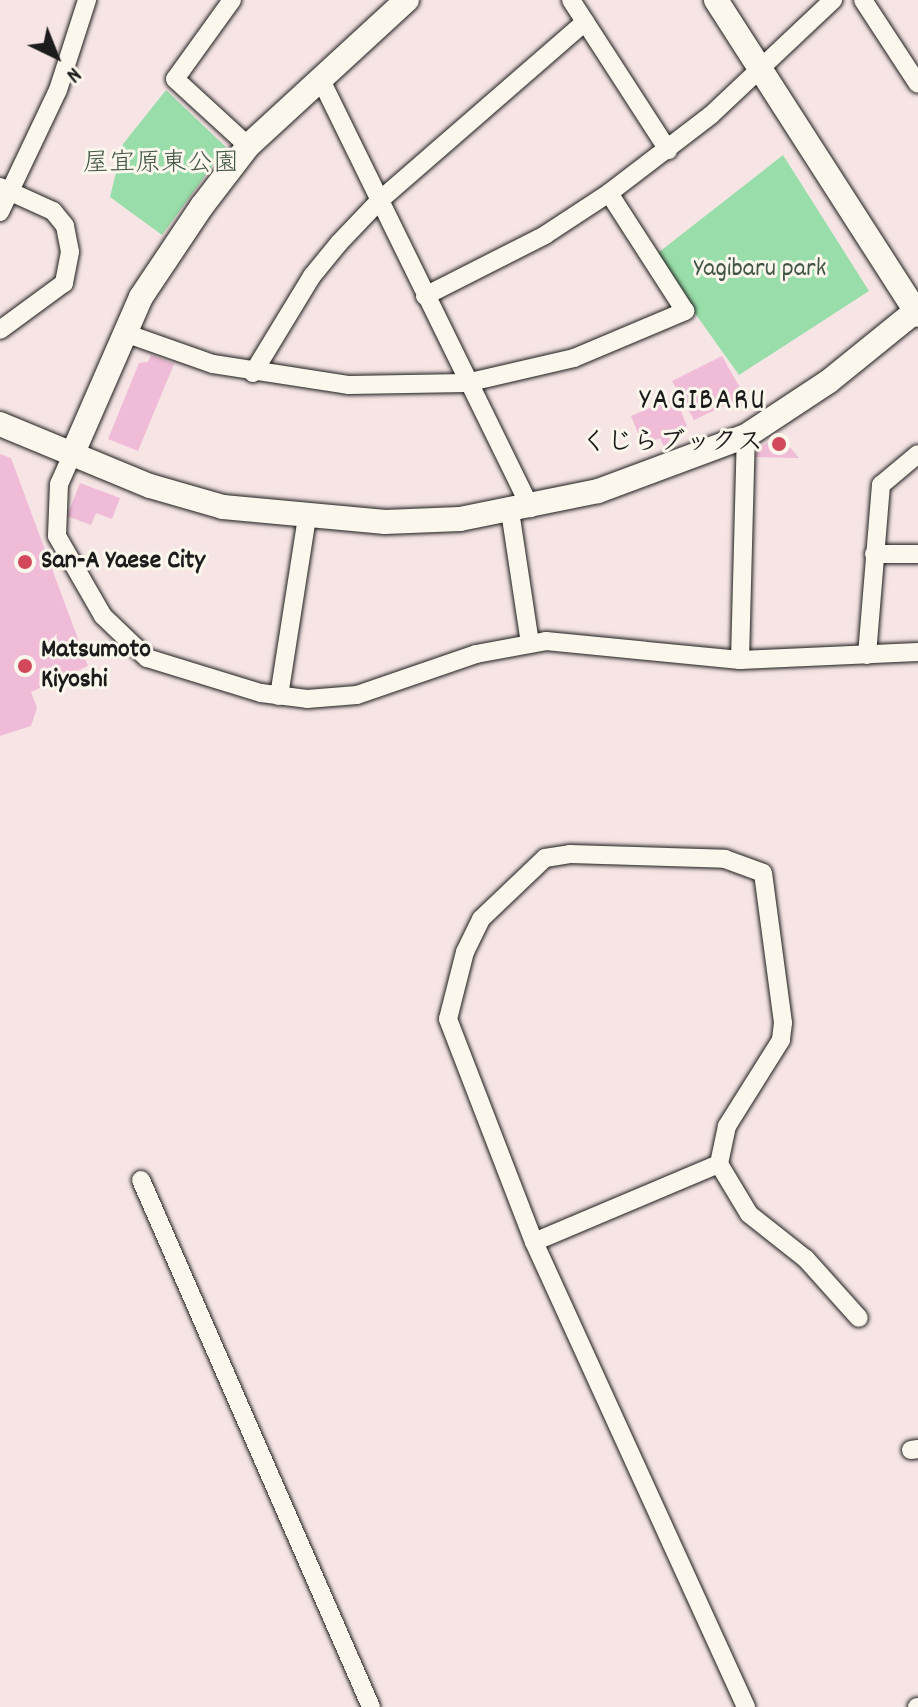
<!DOCTYPE html>
<html>
<head>
<meta charset="utf-8">
<style>
	body { margin:0 }
	#map { position:relative; width:918px; height:1707px; overflow:hidden; background:#f7e5e5; font-family:Dekko,"Klee One",sans-serif }
	div>[style] { position:absolute }
	[style*='--x'] { left:calc(var(--x)*1px); top:calc(var(--y)*1px); width:calc(var(--w)*1px); rotate:calc(var(--a)*1deg) }
	.green>* { inset:0; background:#99deaa }
	.building>* { inset:0; background:#efbbd6 }
	.roads { filter:drop-shadow(0 0 2px #1c1c1c) drop-shadow(0 0 2px #1c1c1c) }
	.street>* { height:18px; margin:-9px; padding:0 9px; transform-origin:9px; border-radius:9px; background:#fbf7ec }
	.secondary>* { height:24px; margin:-12px; padding:0 12px; transform-origin:12px; border-radius:12px; background:#fbf7ec }
	.dots>* { width:22px; height:22px; translate:-50% -50%; box-sizing:border-box; border:4px solid #fbf7ec; border-radius:50% }
	span { translate:-50% -50%; white-space:nowrap; text-align:center; line-height:1.15; -webkit-text-stroke:6px #fbf7ec; paint-order:stroke }
	.park-label { font-size:26px; color:#425647 }
	.poi-label { font-size:26px; color:#1c1c1c; font-weight:700 }
	.right { translate:-100% -50%; text-align:right }
	.left { translate:0 -50%; text-align:left }
	.quarter-label { font-size:30px; color:#1c1c1c; letter-spacing:2px }
	.north { position:absolute; left:16px; top:16px; width:80px; height:80px; -webkit-text-stroke:6px #fbf7ec; paint-order:stroke; rotate:137deg; font-size:22px; font-weight:700; line-height:32px; text-align:center; color:#1c1c1c }
	.north::after { content:''; display:block; margin:auto; width:28px; height:36px; background:#1c1c1c; clip-path:polygon(50% 0,100% 100%,50% 72%,0 100%) }
</style>
</head>
<body>
<div id="map">
	<div class="green">
		<i style="clip-path:polygon(166px 90px,226px 147px,162px 235px,110px 197px,123px 144px)"></i>
		<i style="clip-path:polygon(783px 155px,869px 291px,739px 375px,654px 256px)"></i>
	</div>
	<div class="building">
		<i style="clip-path:polygon(151px 355px,174px 364px,138px 451px,108px 439px,139px 363px,148px 362px)"></i>
		<i style="clip-path:polygon(722px 356px,750px 405px,742px 408px,738px 399px,694px 420px,672px 381px)"></i>
		<i style="clip-path:polygon(675px 397px,687px 426px,668px 434px,671px 443px,664px 447px,660px 438px,643px 445px,631px 416px)"></i>
		<i style="clip-path:polygon(780px 435px,799px 458px,756px 457px,756px 450px)"></i>
		<i style="clip-path:polygon(0 454px,11px 458px,88px 666px,31px 692px,37px 708px,31px 726px,0 736px)"></i>
		<i style="clip-path:polygon(80px 483px,120px 498px,112px 519px,96px 513px,91px 525px,67px 516px)"></i>
	</div>
	<div class="roads">
		<div class="street">
			<i style="--x:232;--y:0;--w:97;--a:125.8"></i>
			<i style="--x:175;--y:79;--w:99;--a:42.5"></i>
			<i style="--x:571;--y:0;--w:179;--a:57.1"></i>
			<i style="--x:863;--y:0;--w:100;--a:56.8"></i>
			<i style="--x:320;--y:78;--w:479;--a:63.9"></i>
			<i style="--x:0;--y:187;--w:58;--a:24.4"></i>
			<i style="--x:53;--y:211;--w:19;--a:51"></i>
			<i style="--x:65;--y:226;--w:26;--a:79"></i>
			<i style="--x:70;--y:252;--w:32;--a:101"></i>
			<i style="--x:64;--y:283;--w:79;--a:143.7"></i>
			<i style="--x:0;--y:212;--w:135;--a:-64.6"></i>
			<i style="--x:58;--y:90;--w:95;--a:-72.1"></i>
			<i style="--x:425;--y:296;--w:135;--a:-26.9"></i>
			<i style="--x:545;--y:235;--w:77;--a:-33.3"></i>
			<i style="--x:609;--y:193;--w:128;--a:-37.4"></i>
			<i style="--x:711;--y:115;--w:168;--a:-43.3"></i>
			<i style="--x:125;--y:333;--w:93;--a:19.4"></i>
			<i style="--x:213;--y:364;--w:138;--a:8.8"></i>
			<i style="--x:349;--y:385;--w:117;--a:-1"></i>
			<i style="--x:466;--y:383;--w:111;--a:-13"></i>
			<i style="--x:574;--y:358;--w:121;--a:-22.9"></i>
			<i style="--x:685;--y:311;--w:140;--a:-122.8"></i>
			<i style="--x:253;--y:373;--w:114;--a:-58.7"></i>
			<i style="--x:312;--y:276;--w:43;--a:-50.7"></i>
			<i style="--x:339;--y:243;--w:58;--a:-46.4"></i>
			<i style="--x:379;--y:201;--w:273;--a:-41"></i>
			<i style="--x:72;--y:455;--w:32;--a:114"></i>
			<i style="--x:59;--y:484;--w:52;--a:92.2"></i>
			<i style="--x:57;--y:536;--w:92;--a:60.1"></i>
			<i style="--x:103;--y:616;--w:61;--a:43.7"></i>
			<i style="--x:147;--y:658;--w:119;--a:17.1"></i>
			<i style="--x:261;--y:693;--w:46;--a:7.4"></i>
			<i style="--x:307;--y:699;--w:50;--a:-4.6"></i>
			<i style="--x:357;--y:695;--w:126;--a:-19"></i>
			<i style="--x:476;--y:654;--w:71;--a:-10.5"></i>
			<i style="--x:546;--y:641;--w:195;--a:5.6"></i>
			<i style="--x:740;--y:660;--w:178;--a:-2.6"></i>
			<i style="--x:510;--y:511;--w:134;--a:81.4"></i>
			<i style="--x:874;--y:554;--w:44;--a:0"></i>
			<i style="--x:867;--y:655;--w:171;--a:-85.3"></i>
			<i style="--x:881;--y:485;--w:48;--a:-40"></i>
			<i style="--x:740;--y:660;--w:224;--a:-88.5"></i>
			<i style="--x:279;--y:696;--w:181;--a:-81.1"></i>
			<i style="--x:141;--y:1180;--w:575;--a:66.42"></i>
			<i style="--x:534;--y:1242;--w:201;--a:-22.9"></i>
			<i style="--x:911;--y:1450;--w:7;--a:-8"></i>
			<i style="--x:746;--y:1707;--w:511;--a:-114.51"></i>
			<i style="--x:534;--y:1242;--w:239;--a:-111.1"></i>
			<i style="--x:448;--y:1019;--w:69;--a:-75.8"></i>
			<i style="--x:465;--y:952;--w:37;--a:-64"></i>
			<i style="--x:481;--y:919;--w:88;--a:-43.6"></i>
			<i style="--x:545;--y:858;--w:25;--a:-9"></i>
			<i style="--x:570;--y:854;--w:155;--a:1.8"></i>
			<i style="--x:725;--y:859;--w:40;--a:20.2"></i>
			<i style="--x:763;--y:873;--w:151;--a:82.4"></i>
			<i style="--x:783;--y:1023;--w:17;--a:97"></i>
			<i style="--x:781;--y:1040;--w:102;--a:122.1"></i>
			<i style="--x:727;--y:1126;--w:39;--a:102"></i>
			<i style="--x:719;--y:1164;--w:58;--a:59"></i>
			<i style="--x:749;--y:1214;--w:73;--a:38.3"></i>
			<i style="--x:806;--y:1259;--w:79;--a:48.1"></i>
			<i style="--x:917;--y:1707;--w:1;--a:0"></i>
		</div>
		<div class="secondary">
			<i style="--x:716;--y:0;--w:374;--a:57.3"></i>
			<i style="--x:0;--y:424;--w:162;--a:22.5"></i>
			<i style="--x:150;--y:486;--w:76;--a:16"></i>
			<i style="--x:223;--y:507;--w:163;--a:5.3"></i>
			<i style="--x:385;--y:522;--w:75;--a:-2.3"></i>
			<i style="--x:460;--y:519;--w:141;--a:-11.5"></i>
			<i style="--x:598;--y:491;--w:158;--a:-20.4"></i>
			<i style="--x:746;--y:436;--w:98;--a:-33.4"></i>
			<i style="--x:828;--y:382;--w:116;--a:-39"></i>
			<i style="--x:72;--y:455;--w:172;--a:-66.4"></i>
			<i style="--x:141;--y:297;--w:110;--a:-56.2"></i>
			<i style="--x:202;--y:206;--w:76;--a:-52.5"></i>
			<i style="--x:248;--y:146;--w:216;--a:-42.6"></i>
		</div>
	</div>
	<div class="dots">
		<i style="left:779px;top:444px;background:#d1495b"></i>
		<i style="left:25px;top:562px;background:#d1495b"></i>
		<i style="left:25px;top:666px;background:#d1495b"></i>
	</div>
	<div class="park-label">
		<span style="left:161px;top:165px">屋宜原東公園</span>
		<span style="left:760px;top:270px">Yagibaru park</span>
	</div>
	<div class="poi-label">
		<span class="right" style="left:763px;top:444px">くじらブックス</span>
		<span class="left" style="left:41px;top:562px">San-A Yaese City</span>
		<span class="left" style="left:41px;top:666px">Matsumoto<br>Kiyoshi</span>
	</div>
	<div class="quarter-label">
		<span style="left:703px;top:403px">YAGIBARU</span>
	</div>
	<div class="north">N</div>
</div>
</body>
</html>
